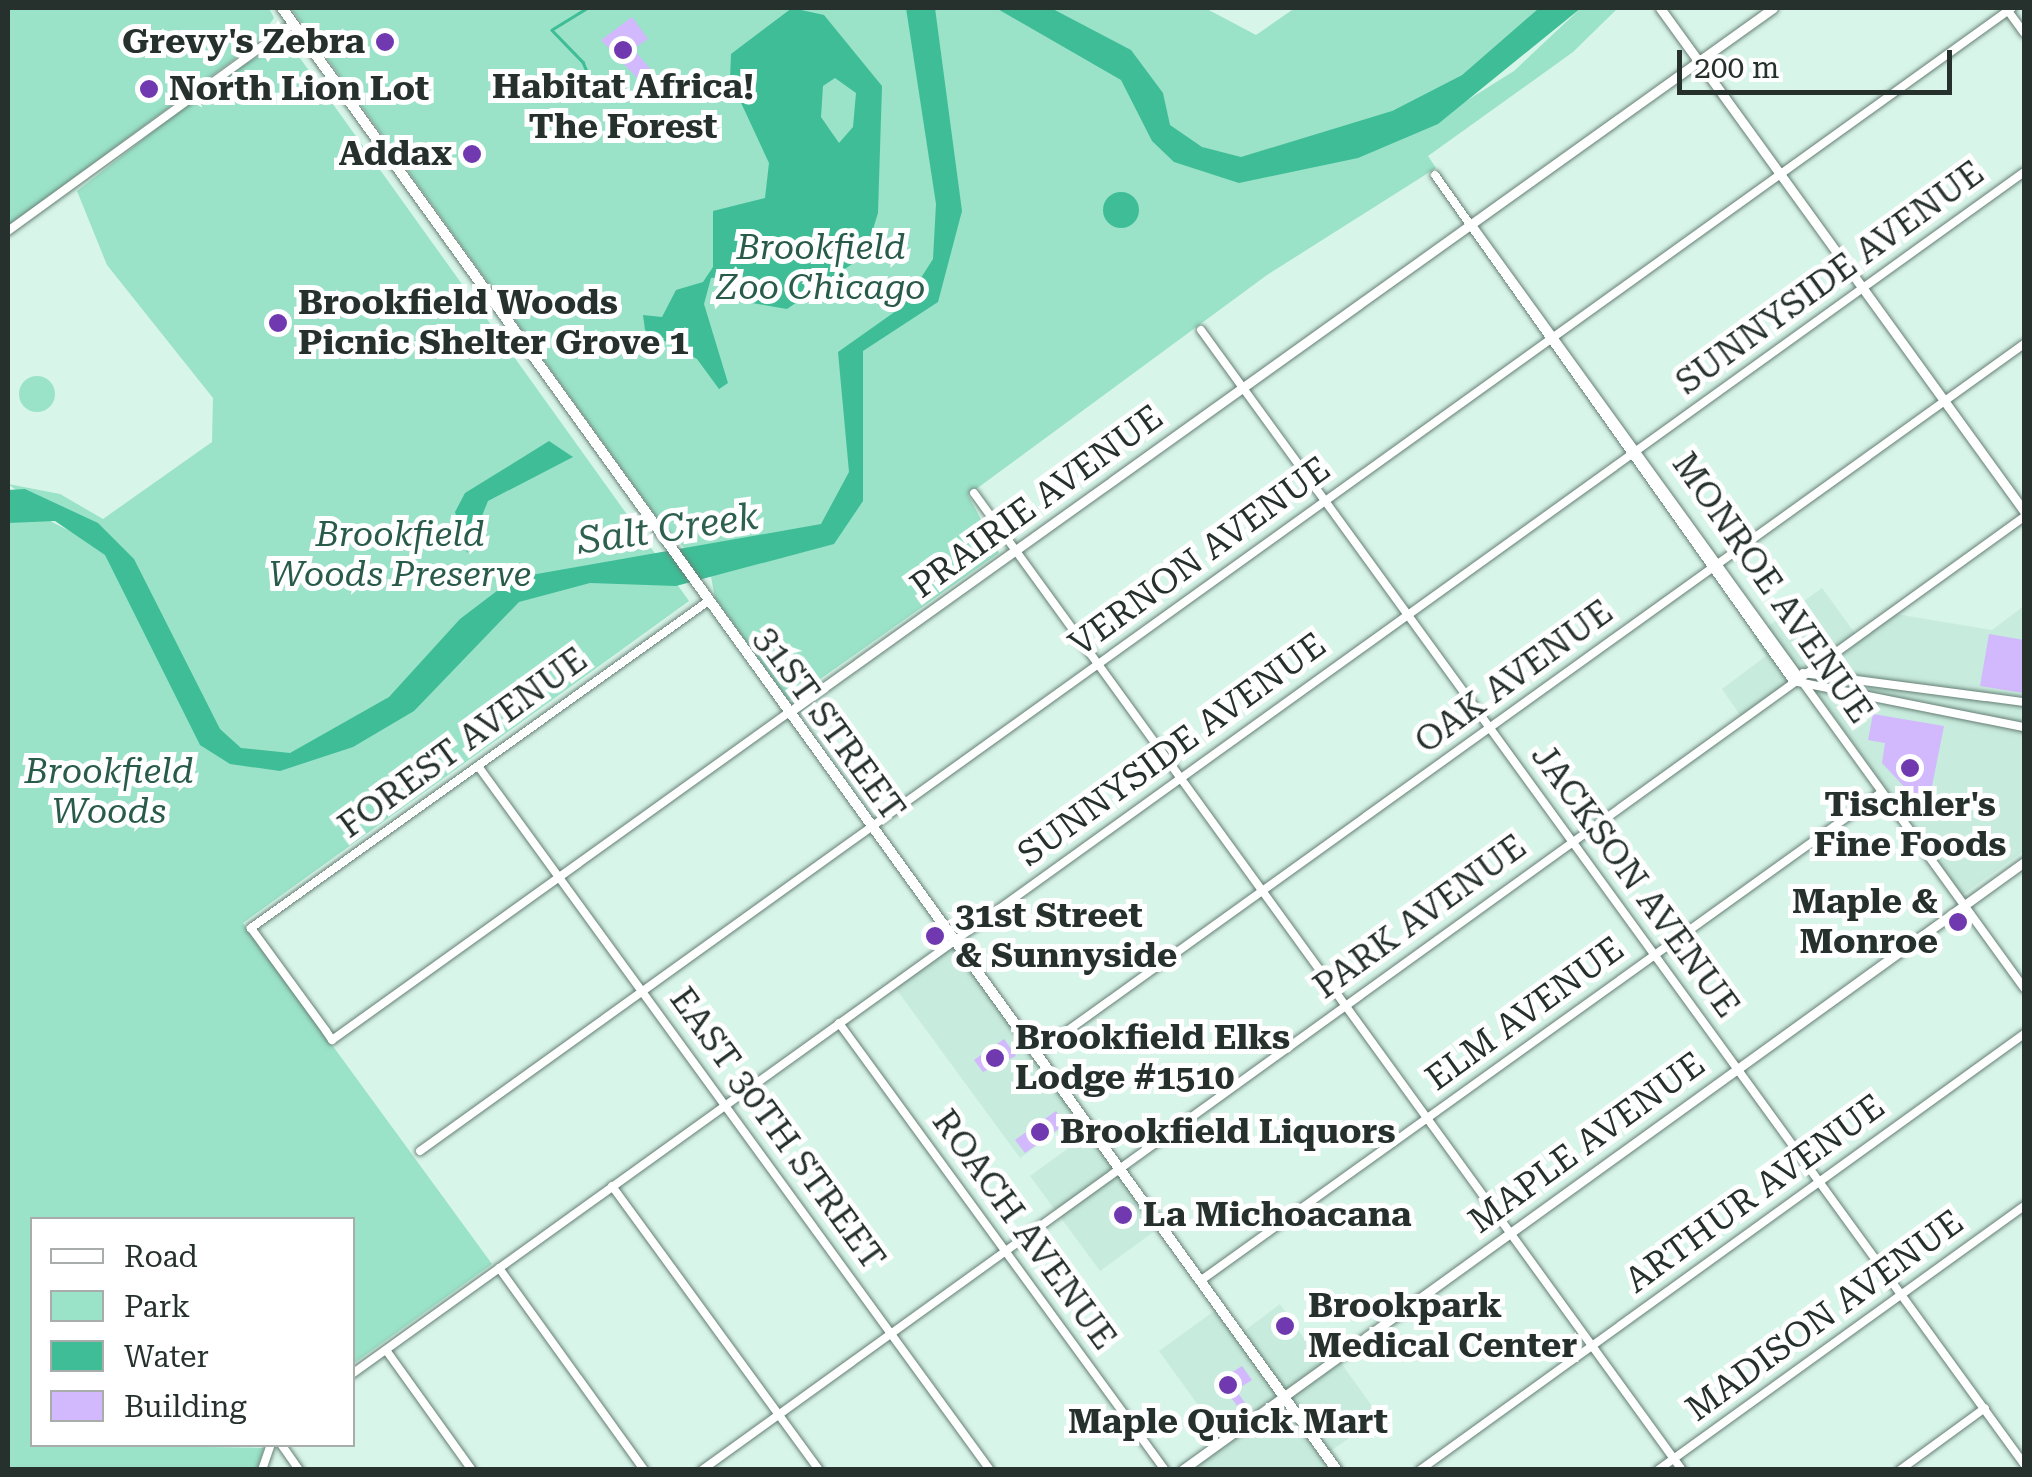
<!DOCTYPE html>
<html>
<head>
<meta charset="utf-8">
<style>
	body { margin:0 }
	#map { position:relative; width:2032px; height:1477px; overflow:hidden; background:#d8f5e9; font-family:"Roboto Serif",serif }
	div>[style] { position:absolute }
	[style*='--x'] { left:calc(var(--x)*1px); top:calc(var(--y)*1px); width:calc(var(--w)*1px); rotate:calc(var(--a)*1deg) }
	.built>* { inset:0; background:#c7ebdc }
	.green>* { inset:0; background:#9ae2c8 }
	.round { border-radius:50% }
	.water>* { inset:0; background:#3fbd97 }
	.stream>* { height:2.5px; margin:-1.25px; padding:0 1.25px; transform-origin:1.25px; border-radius:1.25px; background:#3fbd97 }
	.building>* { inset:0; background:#d2b8fd }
	.roads { filter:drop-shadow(0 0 2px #667f75) drop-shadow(0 0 2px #667f75) }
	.minor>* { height:8px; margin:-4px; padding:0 4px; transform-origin:4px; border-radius:4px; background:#fff }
	.tertiary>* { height:9px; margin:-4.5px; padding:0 4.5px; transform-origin:4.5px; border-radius:4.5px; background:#fff }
	.secondary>* { height:10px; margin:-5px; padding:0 5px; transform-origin:5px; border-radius:5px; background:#fff }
	.dots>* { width:28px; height:28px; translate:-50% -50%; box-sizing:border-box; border:5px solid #fff; border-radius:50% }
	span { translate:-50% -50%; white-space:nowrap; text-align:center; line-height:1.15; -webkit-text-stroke:10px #fff; paint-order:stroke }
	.poi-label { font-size:35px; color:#26312d; font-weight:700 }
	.right { translate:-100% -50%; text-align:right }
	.left { translate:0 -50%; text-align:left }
	.park-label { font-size:35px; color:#295b4b; font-style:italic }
	.street-label { font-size:35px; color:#26312d }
	.water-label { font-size:38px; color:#2e604f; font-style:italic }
	.frame { position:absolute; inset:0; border:10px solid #26312d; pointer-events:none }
	.legend { position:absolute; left:30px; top:1217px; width:325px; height:230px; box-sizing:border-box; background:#fff; border:2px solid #a8adab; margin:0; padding:12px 18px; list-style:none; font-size:30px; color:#26312d }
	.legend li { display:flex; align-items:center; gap:20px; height:50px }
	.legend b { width:50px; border:2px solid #a8adab }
	.scale { position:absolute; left:1677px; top:50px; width:275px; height:45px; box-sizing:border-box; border:5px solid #26312d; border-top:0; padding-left:12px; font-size:30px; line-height:35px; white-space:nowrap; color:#26312d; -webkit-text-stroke:8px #fff; paint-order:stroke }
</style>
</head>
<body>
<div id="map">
	<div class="built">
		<i style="clip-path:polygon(1822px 588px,1857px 636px,1890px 613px,1992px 630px,2024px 606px,2024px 851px,1962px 895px,1804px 674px,1742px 718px,1722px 689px,1766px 656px,1753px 637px)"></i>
		<i style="clip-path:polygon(949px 940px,1078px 1117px,1020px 1158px,891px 982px)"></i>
		<i style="clip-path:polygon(1089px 1133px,1159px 1228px,1100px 1271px,1030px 1176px)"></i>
		<i style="clip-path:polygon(1280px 1304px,1315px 1354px,1328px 1345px,1380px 1417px,1329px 1452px,1243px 1332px)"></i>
		<i style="clip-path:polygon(1217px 1309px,1279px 1395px,1221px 1437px,1159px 1351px)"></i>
		<i style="clip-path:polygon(1282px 1399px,1334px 1470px,1187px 1470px)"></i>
	</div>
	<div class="green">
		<i style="clip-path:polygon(8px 8px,269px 8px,274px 18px,256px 43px,8px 226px)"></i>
		<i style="clip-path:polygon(291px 8px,1205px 8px,1256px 35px,1295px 8px,1539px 8px,1462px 75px,1392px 111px,1415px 133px,1514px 71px,1581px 8px,1618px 8px,1573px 52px,1428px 156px,1436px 168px,1267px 275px,968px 495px,999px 553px,789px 701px,715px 598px,706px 550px,687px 551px,660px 522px)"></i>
		<i style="clip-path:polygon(287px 40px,689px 601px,243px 923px,492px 1264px,353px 1364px,352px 1220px,32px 1220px,32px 1444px,264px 1448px,257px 1469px,8px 1470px,8px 523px,44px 518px,80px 536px,8px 484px,60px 494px,103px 519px,212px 442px,213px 398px,107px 265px,77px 191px,223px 77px)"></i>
		<i class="round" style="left:19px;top:376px;width:36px;height:36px"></i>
	</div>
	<div class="water">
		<i style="clip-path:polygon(evenodd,792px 8px,824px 15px,882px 86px,878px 213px,865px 255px,787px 309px,752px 303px,723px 277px,711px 278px,704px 304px,728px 383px,719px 389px,697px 359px,645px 330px,643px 315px,662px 317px,676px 290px,703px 282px,713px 267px,713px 211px,765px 198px,769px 163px,730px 79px,731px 54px,792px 8px,835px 78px,856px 93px,853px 127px,839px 143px,821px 117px,823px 86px,835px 78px)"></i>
		<i style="clip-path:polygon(906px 8px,935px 8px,962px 211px,938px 302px,863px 351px,863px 501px,834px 544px,676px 586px,590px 583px,519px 602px,414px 711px,353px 747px,280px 771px,230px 764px,200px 745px,105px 555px,55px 521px,8px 523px,8px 490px,25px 489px,98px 523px,134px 559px,220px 729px,241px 748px,290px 753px,389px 697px,460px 619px,514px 578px,821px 524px,849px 472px,838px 352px,903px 306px,933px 259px,936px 204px)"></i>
		<i style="clip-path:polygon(996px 8px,1051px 8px,1131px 50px,1163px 93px,1170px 125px,1202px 147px,1241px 157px,1392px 111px,1462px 75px,1539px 8px,1581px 8px,1438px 124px,1358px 158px,1239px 183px,1174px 162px,1152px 141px,1121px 80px)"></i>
		<i class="round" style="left:1103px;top:192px;width:36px;height:36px"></i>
		<i style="clip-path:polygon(549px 441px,573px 457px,488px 501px,467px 553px,455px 512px,465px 493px)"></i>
	</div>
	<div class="stream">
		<i style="--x:588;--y:8;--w:42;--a:148.6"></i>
		<i style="--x:552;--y:30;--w:45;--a:45.9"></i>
		<i style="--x:583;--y:62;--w:34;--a:67"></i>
	</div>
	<div class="building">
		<i style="clip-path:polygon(632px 17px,648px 39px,633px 49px,653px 72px,641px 82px,601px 40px)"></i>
		<i style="clip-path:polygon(1989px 634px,2024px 640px,2024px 693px,1980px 686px)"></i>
		<i style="clip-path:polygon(1873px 714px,1944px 726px,1927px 811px,1882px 763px,1885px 743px,1868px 740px)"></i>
		<i style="clip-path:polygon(1004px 1039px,1016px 1056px,983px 1072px,974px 1060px)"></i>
		<i style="clip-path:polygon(1056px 1111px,1065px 1124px,1025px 1153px,1015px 1140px)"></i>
		<i style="clip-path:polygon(1242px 1366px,1252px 1380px,1236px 1390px,1245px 1403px,1239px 1408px,1218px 1381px)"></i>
	</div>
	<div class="roads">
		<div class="minor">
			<i style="--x:2006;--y:8;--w:31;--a:54"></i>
			<i style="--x:1435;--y:175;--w:620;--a:54.72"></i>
			<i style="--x:1793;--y:681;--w:236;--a:11.3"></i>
			<i style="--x:1471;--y:224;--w:943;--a:54.1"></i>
			<i style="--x:8;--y:231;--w:352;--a:-36"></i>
			<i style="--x:1201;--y:330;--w:1401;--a:54.03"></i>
			<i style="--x:974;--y:493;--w:1207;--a:54.07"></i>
			<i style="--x:707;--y:602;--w:561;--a:144.44"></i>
			<i style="--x:251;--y:928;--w:127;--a:53.9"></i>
			<i style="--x:326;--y:1031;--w:11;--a:56"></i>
			<i style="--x:332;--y:1040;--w:561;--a:-35.64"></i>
			<i style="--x:1803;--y:673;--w:223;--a:7.5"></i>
			<i style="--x:478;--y:766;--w:870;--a:53.97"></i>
			<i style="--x:839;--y:1023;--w:553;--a:53.9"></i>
			<i style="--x:1035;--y:1054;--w:1217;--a:-35.67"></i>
			<i style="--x:420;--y:1151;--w:1960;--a:-35.68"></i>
			<i style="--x:612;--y:1186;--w:351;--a:53.9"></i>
			<i style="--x:499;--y:1268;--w:249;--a:54.3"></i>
			<i style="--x:1200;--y:1281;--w:839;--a:-35.64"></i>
			<i style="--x:386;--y:1350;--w:148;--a:54.4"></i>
			<i style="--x:352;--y:1374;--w:2059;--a:-35.71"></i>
			<i style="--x:281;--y:1444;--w:32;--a:55"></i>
			<i style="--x:262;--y:1470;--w:28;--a:-71"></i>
			<i style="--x:702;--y:1470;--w:1630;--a:-35.79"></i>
			<i style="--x:1420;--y:1470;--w:745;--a:-35.82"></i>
			<i style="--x:1658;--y:1470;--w:451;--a:-35.8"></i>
			<i style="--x:1900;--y:1470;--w:105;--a:-36.1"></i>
		</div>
		<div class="tertiary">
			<i style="--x:1660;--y:8;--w:621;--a:54.11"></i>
			<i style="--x:788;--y:713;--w:1211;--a:-35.59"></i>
			<i style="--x:1182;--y:1470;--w:1039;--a:-35.83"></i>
		</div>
		<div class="secondary">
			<i style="--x:282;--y:8;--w:1803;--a:54.19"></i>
		</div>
	</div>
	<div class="dots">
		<i style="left:385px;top:42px;background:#7139af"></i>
		<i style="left:623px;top:50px;background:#7139af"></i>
		<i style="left:149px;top:89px;background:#7139af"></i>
		<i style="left:472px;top:154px;background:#7139af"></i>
		<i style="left:278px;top:323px;background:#7139af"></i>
		<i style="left:1910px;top:768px;background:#7139af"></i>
		<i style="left:1958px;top:922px;background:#7139af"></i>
		<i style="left:935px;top:936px;background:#7139af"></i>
		<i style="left:995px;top:1058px;background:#7139af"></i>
		<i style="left:1040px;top:1132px;background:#7139af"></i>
		<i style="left:1123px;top:1215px;background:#7139af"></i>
		<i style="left:1285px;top:1326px;background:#7139af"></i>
		<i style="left:1228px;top:1385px;background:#7139af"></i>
	</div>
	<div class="poi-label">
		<span class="right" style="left:365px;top:42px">Grevy's Zebra</span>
		<span style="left:623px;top:107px">Habitat Africa!<br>The Forest</span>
		<span class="left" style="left:169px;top:89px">North Lion Lot</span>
		<span class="right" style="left:452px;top:154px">Addax</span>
		<span class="left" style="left:298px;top:323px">Brookfield Woods<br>Picnic Shelter Grove 1</span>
		<span style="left:1910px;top:825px">Tischler's<br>Fine Foods</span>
		<span class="right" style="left:1938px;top:922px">Maple &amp;<br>Monroe</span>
		<span class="left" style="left:955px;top:936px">31st Street<br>&amp; Sunnyside</span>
		<span class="left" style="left:1015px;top:1058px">Brookfield Elks<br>Lodge #1510</span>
		<span class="left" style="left:1060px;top:1132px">Brookfield Liquors</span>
		<span class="left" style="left:1143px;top:1215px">La Michoacana</span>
		<span class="left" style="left:1308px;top:1326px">Brookpark<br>Medical Center</span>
		<span style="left:1228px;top:1422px">Maple Quick Mart</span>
	</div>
	<div class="park-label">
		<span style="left:821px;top:268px">Brookfield<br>Zoo Chicago</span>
		<span style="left:400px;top:555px">Brookfield<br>Woods Preserve</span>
		<span style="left:109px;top:792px">Brookfield<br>Woods</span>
	</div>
	<div class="street-label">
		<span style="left:1830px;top:278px;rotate:-36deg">SUNNYSIDE AVENUE</span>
		<span style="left:1037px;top:502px;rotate:-36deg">PRAIRIE AVENUE</span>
		<span style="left:1200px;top:557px;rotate:-36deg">VERNON AVENUE</span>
		<span style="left:1772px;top:588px;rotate:55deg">MONROE AVENUE</span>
		<span style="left:1514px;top:677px;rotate:-36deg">OAK AVENUE</span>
		<span style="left:829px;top:724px;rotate:54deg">31ST STREET</span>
		<span style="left:463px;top:743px;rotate:-36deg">FOREST AVENUE</span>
		<span style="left:1172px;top:750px;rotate:-36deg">SUNNYSIDE AVENUE</span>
		<span style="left:1635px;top:881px;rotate:54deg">JACKSON AVENUE</span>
		<span style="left:1420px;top:917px;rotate:-36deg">PARK AVENUE</span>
		<span style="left:1525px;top:1014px;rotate:-36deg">ELM AVENUE</span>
		<span style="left:777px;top:1129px;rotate:54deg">EAST 30TH STREET</span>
		<span style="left:1587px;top:1143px;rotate:-36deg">MAPLE AVENUE</span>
		<span style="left:1755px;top:1194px;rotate:-36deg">ARTHUR AVENUE</span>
		<span style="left:1024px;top:1230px;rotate:54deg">ROACH AVENUE</span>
		<span style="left:1825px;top:1316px;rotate:-36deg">MADISON AVENUE</span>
	</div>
	<div class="water-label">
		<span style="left:668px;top:529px;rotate:-8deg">Salt Creek</span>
	</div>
	<div class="frame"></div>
	<ul class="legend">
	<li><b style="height:12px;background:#fff"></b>Road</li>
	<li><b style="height:28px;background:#9ae2c8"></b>Park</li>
	<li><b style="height:28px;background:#3fbd97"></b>Water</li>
	<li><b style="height:28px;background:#d2b8fd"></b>Building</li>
	</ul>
	<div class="scale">200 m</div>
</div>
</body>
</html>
